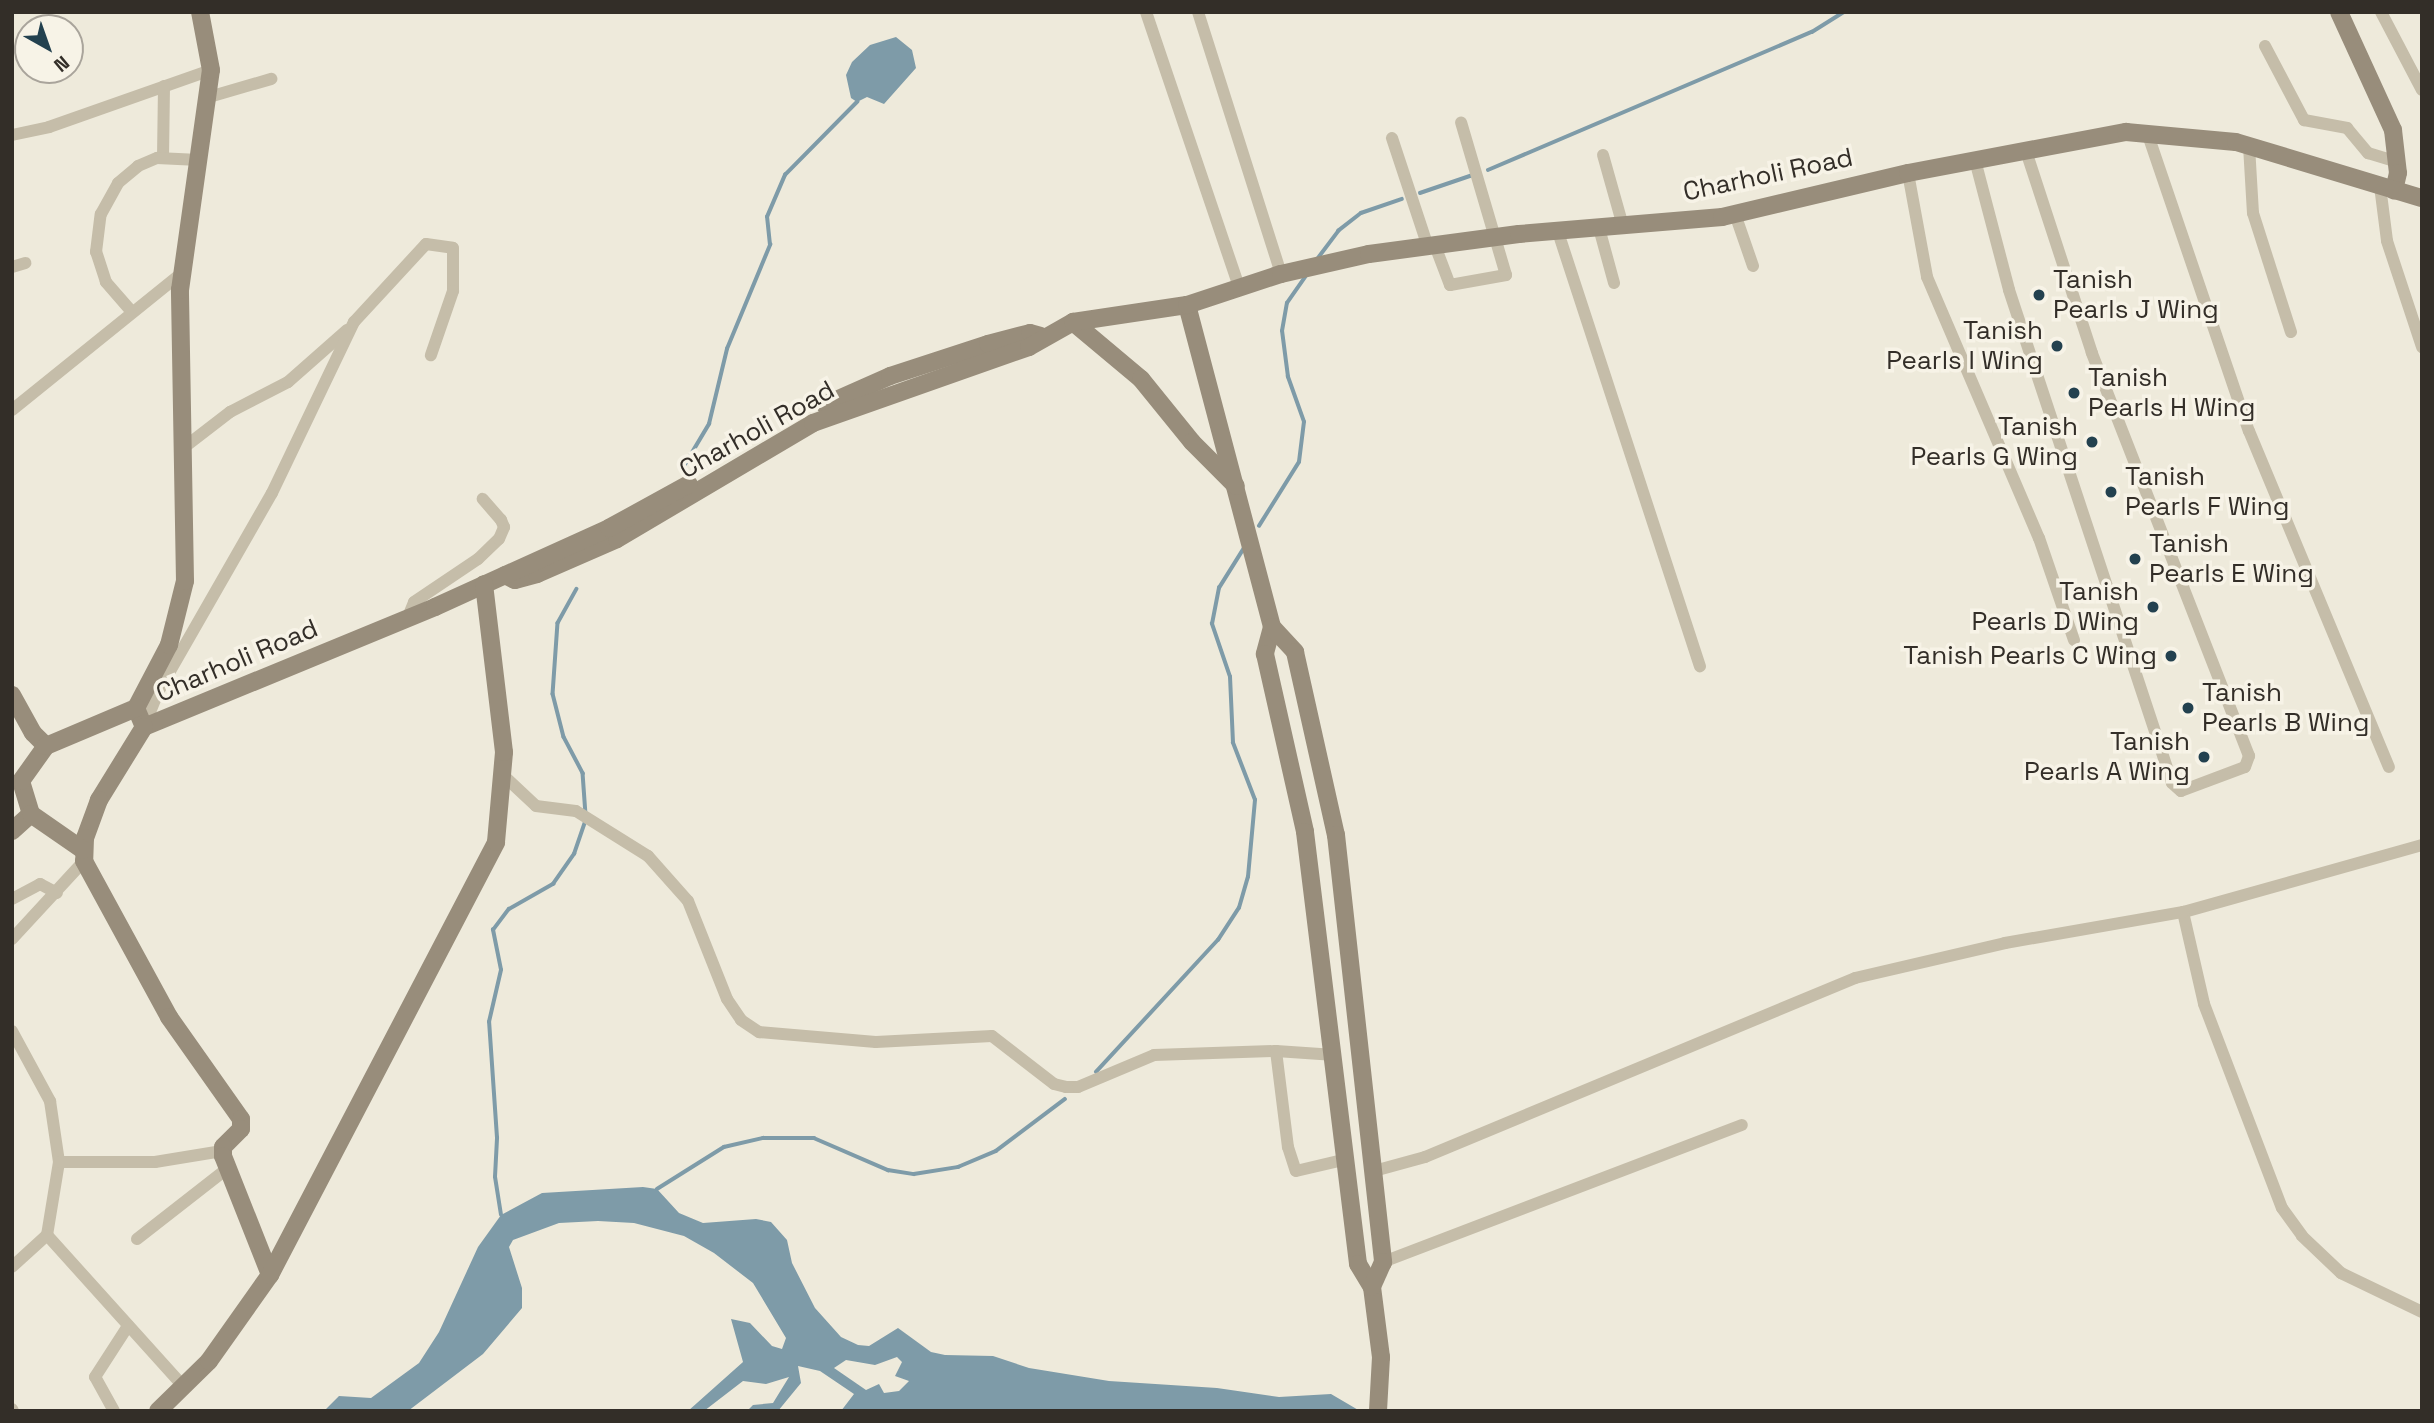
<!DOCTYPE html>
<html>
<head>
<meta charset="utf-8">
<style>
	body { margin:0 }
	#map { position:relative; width:2434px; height:1423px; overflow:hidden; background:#eeeadb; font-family:"Space Grotesk",sans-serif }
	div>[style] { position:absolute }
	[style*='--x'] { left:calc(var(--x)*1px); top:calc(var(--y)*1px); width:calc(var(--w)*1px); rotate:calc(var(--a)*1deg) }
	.water>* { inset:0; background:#7e9ba8 }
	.stream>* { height:3.5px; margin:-1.75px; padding:0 1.75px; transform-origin:1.75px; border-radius:1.75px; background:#7e9ba8 }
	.street>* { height:12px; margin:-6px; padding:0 6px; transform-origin:6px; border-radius:6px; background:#c5bda9 }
	.secondary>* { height:18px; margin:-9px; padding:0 9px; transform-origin:9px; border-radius:9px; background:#988d7b }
	.dots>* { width:19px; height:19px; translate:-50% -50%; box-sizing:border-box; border:4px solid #f7f3e7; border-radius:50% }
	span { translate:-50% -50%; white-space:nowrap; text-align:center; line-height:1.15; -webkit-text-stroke:7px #f7f3e7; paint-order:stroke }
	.street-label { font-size:26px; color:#332e28 }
	.poi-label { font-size:26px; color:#332e28 }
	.left { translate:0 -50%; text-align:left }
	.right { translate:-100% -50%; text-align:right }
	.frame { position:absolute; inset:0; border:14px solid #332e28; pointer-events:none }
	.north { position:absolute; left:14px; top:14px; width:70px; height:70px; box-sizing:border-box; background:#f7f3e7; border:2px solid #a9a49b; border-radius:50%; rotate:140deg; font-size:19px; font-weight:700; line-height:28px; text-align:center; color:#332e28 }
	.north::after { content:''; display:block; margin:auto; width:24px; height:32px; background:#23414f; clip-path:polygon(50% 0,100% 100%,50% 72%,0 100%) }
</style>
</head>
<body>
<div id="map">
	<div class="water">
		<i style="clip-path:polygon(896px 37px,912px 50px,916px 68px,884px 104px,867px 97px,857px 102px,851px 98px,846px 75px,852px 62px,870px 45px)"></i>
		<i style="clip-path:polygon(evenodd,643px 1187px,657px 1189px,679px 1213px,703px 1223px,756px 1219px,771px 1222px,787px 1240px,792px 1263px,815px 1308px,841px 1337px,858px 1345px,869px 1346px,898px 1328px,931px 1352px,945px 1355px,993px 1356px,1029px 1368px,1109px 1381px,1217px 1388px,1279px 1397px,1331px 1394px,1360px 1411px,841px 1411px,854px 1394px,820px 1371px,798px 1366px,801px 1383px,778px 1411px,748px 1410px,753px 1405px,773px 1403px,789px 1377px,766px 1384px,743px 1381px,704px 1411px,688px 1411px,743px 1362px,731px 1319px,750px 1323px,772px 1346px,782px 1349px,786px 1338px,753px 1283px,714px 1253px,684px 1236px,634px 1223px,598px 1221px,559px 1223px,513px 1240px,509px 1247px,522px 1288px,522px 1308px,483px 1354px,408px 1411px,324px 1411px,339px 1396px,371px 1398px,419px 1363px,439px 1332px,478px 1247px,501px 1215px,542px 1193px,643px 1187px,897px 1357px,902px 1362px,895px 1376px,909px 1381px,899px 1391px,884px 1393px,879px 1384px,866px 1390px,834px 1368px,846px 1360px,875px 1365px,897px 1357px)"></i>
	</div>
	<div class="stream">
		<i style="--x:1488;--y:170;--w:352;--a:-23.1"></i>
		<i style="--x:1812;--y:32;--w:38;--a:-32"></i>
		<i style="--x:1420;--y:193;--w:53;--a:-18.8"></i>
		<i style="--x:1318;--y:258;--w:34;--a:-53"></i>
		<i style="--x:1338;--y:231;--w:29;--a:-38"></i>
		<i style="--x:1361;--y:213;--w:43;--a:-18.9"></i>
		<i style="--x:684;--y:466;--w:49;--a:-59.2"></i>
		<i style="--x:709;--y:424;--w:77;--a:-76.5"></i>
		<i style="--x:727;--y:349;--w:113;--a:-67.5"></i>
		<i style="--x:770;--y:245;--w:28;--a:-96"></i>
		<i style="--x:767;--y:217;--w:46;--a:-66.8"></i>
		<i style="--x:785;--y:175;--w:103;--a:-45.4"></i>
		<i style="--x:1259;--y:526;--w:75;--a:-58"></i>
		<i style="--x:1299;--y:462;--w:40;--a:-82.9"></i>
		<i style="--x:1304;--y:422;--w:48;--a:-109.6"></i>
		<i style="--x:1288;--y:377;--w:46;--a:-97.4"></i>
		<i style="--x:1282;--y:331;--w:28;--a:-80"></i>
		<i style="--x:1287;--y:303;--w:33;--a:-55"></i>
		<i style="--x:577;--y:589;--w:39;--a:119"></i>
		<i style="--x:558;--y:623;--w:71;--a:94"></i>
		<i style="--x:553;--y:694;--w:44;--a:75.7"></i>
		<i style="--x:564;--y:737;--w:41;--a:62.2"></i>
		<i style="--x:583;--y:773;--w:42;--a:85.9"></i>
		<i style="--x:1096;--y:1072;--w:180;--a:-47.3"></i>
		<i style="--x:1218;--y:940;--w:38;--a:-57"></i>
		<i style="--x:1239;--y:908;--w:32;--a:-74"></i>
		<i style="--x:1248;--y:877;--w:77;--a:-84.8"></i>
		<i style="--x:1255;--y:800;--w:61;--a:-111.1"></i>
		<i style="--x:1233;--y:743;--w:66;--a:-92.6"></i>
		<i style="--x:1230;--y:677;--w:56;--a:-108.8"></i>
		<i style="--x:1212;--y:624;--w:37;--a:-79"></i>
		<i style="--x:1219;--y:588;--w:47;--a:-58"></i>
		<i style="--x:657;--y:1189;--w:79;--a:-32.1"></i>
		<i style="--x:724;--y:1147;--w:40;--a:-13"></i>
		<i style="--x:763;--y:1138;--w:51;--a:0"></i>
		<i style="--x:814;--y:1138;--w:81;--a:23.4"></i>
		<i style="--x:888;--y:1170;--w:26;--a:9"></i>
		<i style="--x:914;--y:1174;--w:45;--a:-9"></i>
		<i style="--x:958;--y:1167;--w:41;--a:-22.8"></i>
		<i style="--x:996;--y:1151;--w:86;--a:-37"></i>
		<i style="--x:501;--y:1215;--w:38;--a:-99"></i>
		<i style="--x:495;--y:1177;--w:39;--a:-87"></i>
		<i style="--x:497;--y:1138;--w:116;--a:-93.9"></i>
		<i style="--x:489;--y:1022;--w:53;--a:-77"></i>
		<i style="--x:501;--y:970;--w:41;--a:-101.3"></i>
		<i style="--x:493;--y:930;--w:26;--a:-53"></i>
		<i style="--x:509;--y:909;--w:51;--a:-29.6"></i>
		<i style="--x:553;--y:884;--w:37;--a:-55"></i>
		<i style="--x:574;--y:854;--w:34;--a:-71"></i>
	</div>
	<div class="street">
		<i style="--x:1146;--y:12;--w:289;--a:71.3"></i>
		<i style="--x:1198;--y:12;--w:275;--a:72.4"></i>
		<i style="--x:2381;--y:12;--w:88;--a:62.3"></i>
		<i style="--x:2265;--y:46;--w:84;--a:62.2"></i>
		<i style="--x:2304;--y:120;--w:44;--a:10.5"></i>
		<i style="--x:2347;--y:128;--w:33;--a:50"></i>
		<i style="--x:2368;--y:153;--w:31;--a:17"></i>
		<i style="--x:209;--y:97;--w:65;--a:-16.2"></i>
		<i style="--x:2147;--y:132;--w:316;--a:71.2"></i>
		<i style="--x:2249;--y:431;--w:364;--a:67.4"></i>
		<i style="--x:12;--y:135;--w:38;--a:-12"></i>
		<i style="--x:49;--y:127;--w:172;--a:-19.4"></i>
		<i style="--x:1392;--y:138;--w:112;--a:71.7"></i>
		<i style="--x:2249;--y:146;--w:67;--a:86.6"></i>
		<i style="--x:2253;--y:213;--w:125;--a:72.3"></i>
		<i style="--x:1603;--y:155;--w:74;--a:74.3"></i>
		<i style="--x:163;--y:158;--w:72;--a:-89.2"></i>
		<i style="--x:1975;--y:160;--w:134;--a:75.3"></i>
		<i style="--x:2009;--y:290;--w:519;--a:71.7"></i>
		<i style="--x:2172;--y:783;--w:12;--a:42"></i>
		<i style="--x:2181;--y:791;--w:68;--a:-20.6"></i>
		<i style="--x:2245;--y:767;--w:12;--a:-70"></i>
		<i style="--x:2249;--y:756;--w:433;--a:-111.3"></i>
		<i style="--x:2092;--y:353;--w:213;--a:-108.1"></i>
		<i style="--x:1908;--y:173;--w:106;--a:79.6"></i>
		<i style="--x:1927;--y:277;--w:284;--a:66.8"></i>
		<i style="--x:2039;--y:538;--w:108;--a:71.1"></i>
		<i style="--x:2380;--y:186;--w:55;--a:82.7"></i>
		<i style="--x:2387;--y:241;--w:112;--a:71.7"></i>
		<i style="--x:1735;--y:214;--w:55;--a:70.9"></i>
		<i style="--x:1599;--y:228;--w:57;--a:74.7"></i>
		<i style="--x:1558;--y:232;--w:457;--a:71.9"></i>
		<i style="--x:1434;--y:243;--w:45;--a:69.1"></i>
		<i style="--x:1450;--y:285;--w:57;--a:-10.1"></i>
		<i style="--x:1506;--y:275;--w:159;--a:-106.4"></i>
		<i style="--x:12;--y:267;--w:14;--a:-17"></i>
		<i style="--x:132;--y:312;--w:40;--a:-131"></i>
		<i style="--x:106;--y:282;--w:32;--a:-108"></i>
		<i style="--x:96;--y:252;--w:38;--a:-83"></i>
		<i style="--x:101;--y:214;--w:35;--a:-61"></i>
		<i style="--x:118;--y:183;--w:26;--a:-40"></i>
		<i style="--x:138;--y:166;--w:21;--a:-23"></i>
		<i style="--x:157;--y:158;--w:42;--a:2.7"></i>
		<i style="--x:12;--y:410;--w:218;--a:-38.9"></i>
		<i style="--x:182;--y:449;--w:61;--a:-37.6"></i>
		<i style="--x:230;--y:412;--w:65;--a:-27.3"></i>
		<i style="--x:288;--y:382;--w:79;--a:-41.4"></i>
		<i style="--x:408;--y:617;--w:16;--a:-68"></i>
		<i style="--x:414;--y:602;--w:77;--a:-33.9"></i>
		<i style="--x:478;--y:559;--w:29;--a:-44"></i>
		<i style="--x:499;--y:539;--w:13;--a:-67"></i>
		<i style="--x:504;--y:527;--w:8;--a:-113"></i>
		<i style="--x:501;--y:520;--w:28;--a:-131"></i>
		<i style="--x:144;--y:727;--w:38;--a:-68"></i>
		<i style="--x:158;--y:692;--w:229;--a:-60.2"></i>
		<i style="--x:272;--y:493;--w:190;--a:-64.4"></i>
		<i style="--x:354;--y:322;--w:106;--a:-47.3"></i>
		<i style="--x:426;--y:244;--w:27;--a:8"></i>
		<i style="--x:453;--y:248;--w:43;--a:90"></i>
		<i style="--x:453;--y:291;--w:68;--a:109"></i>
		<i style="--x:505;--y:777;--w:42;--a:43.1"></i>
		<i style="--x:536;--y:806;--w:40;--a:7.1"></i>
		<i style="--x:576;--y:811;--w:85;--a:32"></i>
		<i style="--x:648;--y:856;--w:60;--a:48.4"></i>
		<i style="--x:688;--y:901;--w:105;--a:68.3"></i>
		<i style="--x:727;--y:999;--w:25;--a:56"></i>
		<i style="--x:741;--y:1020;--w:22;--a:34"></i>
		<i style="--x:759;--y:1032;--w:117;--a:4.9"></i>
		<i style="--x:876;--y:1042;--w:116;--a:-3"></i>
		<i style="--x:992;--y:1036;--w:78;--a:37.7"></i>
		<i style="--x:1054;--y:1084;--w:12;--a:14"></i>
		<i style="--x:1066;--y:1087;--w:12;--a:0"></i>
		<i style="--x:1078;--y:1087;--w:82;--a:-22.8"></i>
		<i style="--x:1154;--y:1055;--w:122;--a:-1.9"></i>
		<i style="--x:1276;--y:1051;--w:59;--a:3.9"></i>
		<i style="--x:2422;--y:845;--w:248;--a:164.3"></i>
		<i style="--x:2183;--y:912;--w:94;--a:77.1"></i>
		<i style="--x:2204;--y:1004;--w:218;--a:69.1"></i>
		<i style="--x:2282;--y:1208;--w:34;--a:54"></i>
		<i style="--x:2302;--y:1236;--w:54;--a:43.5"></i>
		<i style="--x:2341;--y:1273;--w:90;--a:25.7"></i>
		<i style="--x:12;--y:899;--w:32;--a:-28"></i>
		<i style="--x:40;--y:884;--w:19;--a:28"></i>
		<i style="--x:12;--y:939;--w:106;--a:-47.3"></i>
		<i style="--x:12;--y:1031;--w:80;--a:61.5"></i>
		<i style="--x:50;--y:1101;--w:62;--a:81.6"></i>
		<i style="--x:59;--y:1162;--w:74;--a:99.3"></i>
		<i style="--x:47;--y:1235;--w:47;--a:137.6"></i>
		<i style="--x:1276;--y:1051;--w:97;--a:82.9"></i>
		<i style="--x:1288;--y:1147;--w:25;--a:72"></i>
		<i style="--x:1296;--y:1171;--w:52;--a:-13.2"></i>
		<i style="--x:59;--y:1162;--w:96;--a:0"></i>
		<i style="--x:155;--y:1162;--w:68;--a:-9.3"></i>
		<i style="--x:1374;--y:1171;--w:53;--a:-15.4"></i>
		<i style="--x:1425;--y:1157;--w:466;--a:-22.6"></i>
		<i style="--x:1855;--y:978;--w:154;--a:-13.1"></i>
		<i style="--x:2005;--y:943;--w:181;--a:-9.9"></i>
		<i style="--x:47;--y:1235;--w:205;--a:48"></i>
		<i style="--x:137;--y:1239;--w:115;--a:-38"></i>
		<i style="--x:1383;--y:1262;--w:384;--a:-20.9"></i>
		<i style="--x:12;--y:1409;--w:2;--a:63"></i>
		<i style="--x:114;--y:1411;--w:39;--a:-119"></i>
		<i style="--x:95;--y:1377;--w:61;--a:-57.1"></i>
	</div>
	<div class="secondary">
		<i style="--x:2339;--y:12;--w:130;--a:65.4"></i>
		<i style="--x:2393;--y:130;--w:43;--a:83.4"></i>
		<i style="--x:2398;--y:173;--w:18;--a:103"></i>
		<i style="--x:1187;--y:305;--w:333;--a:75.2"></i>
		<i style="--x:1272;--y:627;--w:28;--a:105"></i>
		<i style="--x:1265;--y:654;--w:182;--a:77.3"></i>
		<i style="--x:1305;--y:832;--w:435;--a:83"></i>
		<i style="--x:1358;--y:1264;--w:27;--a:59"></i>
		<i style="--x:1372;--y:1287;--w:71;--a:82.7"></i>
		<i style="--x:1381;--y:1357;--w:54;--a:93.2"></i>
		<i style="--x:1073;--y:322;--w:89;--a:40"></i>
		<i style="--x:1141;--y:379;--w:81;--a:51"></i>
		<i style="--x:1192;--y:442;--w:62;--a:45"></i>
		<i style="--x:825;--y:405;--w:71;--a:-24"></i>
		<i style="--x:890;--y:376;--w:103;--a:-18.1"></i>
		<i style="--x:988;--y:344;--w:43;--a:-14.7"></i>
		<i style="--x:1030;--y:333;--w:11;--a:15"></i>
		<i style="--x:505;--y:575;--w:11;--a:27"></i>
		<i style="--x:515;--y:580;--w:23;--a:-15"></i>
		<i style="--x:537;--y:574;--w:87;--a:-23.6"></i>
		<i style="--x:617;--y:539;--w:228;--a:-30.6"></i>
		<i style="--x:813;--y:423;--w:229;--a:-19.4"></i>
		<i style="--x:1029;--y:347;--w:51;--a:-29.6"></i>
		<i style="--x:1073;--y:322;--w:115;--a:-8.5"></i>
		<i style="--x:1187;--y:305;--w:99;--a:-18.3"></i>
		<i style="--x:1281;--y:274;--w:90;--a:-12.8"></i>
		<i style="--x:1369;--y:254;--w:151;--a:-7.6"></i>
		<i style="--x:1519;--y:234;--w:204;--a:-4.8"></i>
		<i style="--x:1722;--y:217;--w:191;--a:-13.3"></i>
		<i style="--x:1908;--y:173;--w:222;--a:-10.7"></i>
		<i style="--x:2126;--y:132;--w:110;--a:5.2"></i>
		<i style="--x:2236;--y:142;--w:194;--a:16.8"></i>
		<i style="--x:1272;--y:627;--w:34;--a:47"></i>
		<i style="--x:1295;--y:652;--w:188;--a:77.4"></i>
		<i style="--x:1336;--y:835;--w:430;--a:83.7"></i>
		<i style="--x:1383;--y:1262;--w:27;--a:114"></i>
		<i style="--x:12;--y:695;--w:43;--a:61.1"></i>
		<i style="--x:33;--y:733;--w:18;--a:45"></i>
		<i style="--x:144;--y:727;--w:315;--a:-22.4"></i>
		<i style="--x:435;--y:607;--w:191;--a:-24.4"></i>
		<i style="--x:609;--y:528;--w:91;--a:-28.8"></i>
		<i style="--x:144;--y:727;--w:21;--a:-113"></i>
		<i style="--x:136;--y:708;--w:71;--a:-62.4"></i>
		<i style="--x:169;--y:645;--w:66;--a:-76"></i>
		<i style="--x:185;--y:581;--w:291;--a:-91"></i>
		<i style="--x:180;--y:290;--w:222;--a:-82"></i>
		<i style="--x:211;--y:70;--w:59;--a:-100.7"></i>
		<i style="--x:144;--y:727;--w:86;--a:121.7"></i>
		<i style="--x:99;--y:800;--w:40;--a:110.2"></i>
		<i style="--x:85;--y:838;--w:23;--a:92"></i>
		<i style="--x:84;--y:861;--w:178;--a:61.4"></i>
		<i style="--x:169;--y:1017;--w:125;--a:54.8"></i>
		<i style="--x:241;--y:1119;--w:10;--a:90"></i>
		<i style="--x:241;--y:1129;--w:25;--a:135"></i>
		<i style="--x:223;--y:1147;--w:9;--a:90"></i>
		<i style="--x:223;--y:1156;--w:128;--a:68.4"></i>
		<i style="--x:31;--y:814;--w:34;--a:-107"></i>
		<i style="--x:21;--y:781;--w:43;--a:-54.5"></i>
		<i style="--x:46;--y:746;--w:98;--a:-22.9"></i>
		<i style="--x:12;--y:831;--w:25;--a:-42"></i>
		<i style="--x:31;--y:814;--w:63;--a:34.7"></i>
		<i style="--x:158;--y:1411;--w:71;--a:-44.4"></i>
		<i style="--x:209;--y:1361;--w:105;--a:-54.7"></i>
		<i style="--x:270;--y:1275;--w:488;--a:-62.4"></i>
		<i style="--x:496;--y:842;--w:90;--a:-84.9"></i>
		<i style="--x:504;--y:752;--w:169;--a:-96.8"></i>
	</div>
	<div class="dots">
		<i style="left:2039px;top:295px;background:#23414f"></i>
		<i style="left:2057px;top:346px;background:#23414f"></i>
		<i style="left:2074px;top:393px;background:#23414f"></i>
		<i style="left:2092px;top:442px;background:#23414f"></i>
		<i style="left:2111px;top:492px;background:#23414f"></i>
		<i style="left:2135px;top:559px;background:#23414f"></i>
		<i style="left:2153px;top:607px;background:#23414f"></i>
		<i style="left:2171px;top:656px;background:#23414f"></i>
		<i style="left:2188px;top:708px;background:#23414f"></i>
		<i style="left:2204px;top:757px;background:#23414f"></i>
	</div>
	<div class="street-label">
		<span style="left:1768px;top:175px;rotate:-12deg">Charholi Road</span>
		<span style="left:757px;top:430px;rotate:-29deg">Charholi Road</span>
		<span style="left:237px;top:661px;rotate:-23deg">Charholi Road</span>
	</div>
	<div class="poi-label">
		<span class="left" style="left:2053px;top:295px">Tanish<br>Pearls J Wing</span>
		<span class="right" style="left:2043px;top:346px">Tanish<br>Pearls I Wing</span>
		<span class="left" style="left:2088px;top:393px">Tanish<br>Pearls H Wing</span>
		<span class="right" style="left:2078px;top:442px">Tanish<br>Pearls G Wing</span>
		<span class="left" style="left:2125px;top:492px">Tanish<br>Pearls F Wing</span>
		<span class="left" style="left:2149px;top:559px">Tanish<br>Pearls E Wing</span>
		<span class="right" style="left:2139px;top:607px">Tanish<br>Pearls D Wing</span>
		<span class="right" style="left:2157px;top:656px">Tanish Pearls C Wing</span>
		<span class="left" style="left:2202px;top:708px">Tanish<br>Pearls B Wing</span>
		<span class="right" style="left:2190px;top:757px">Tanish<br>Pearls A Wing</span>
	</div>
	<div class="frame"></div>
	<div class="north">N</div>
</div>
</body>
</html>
